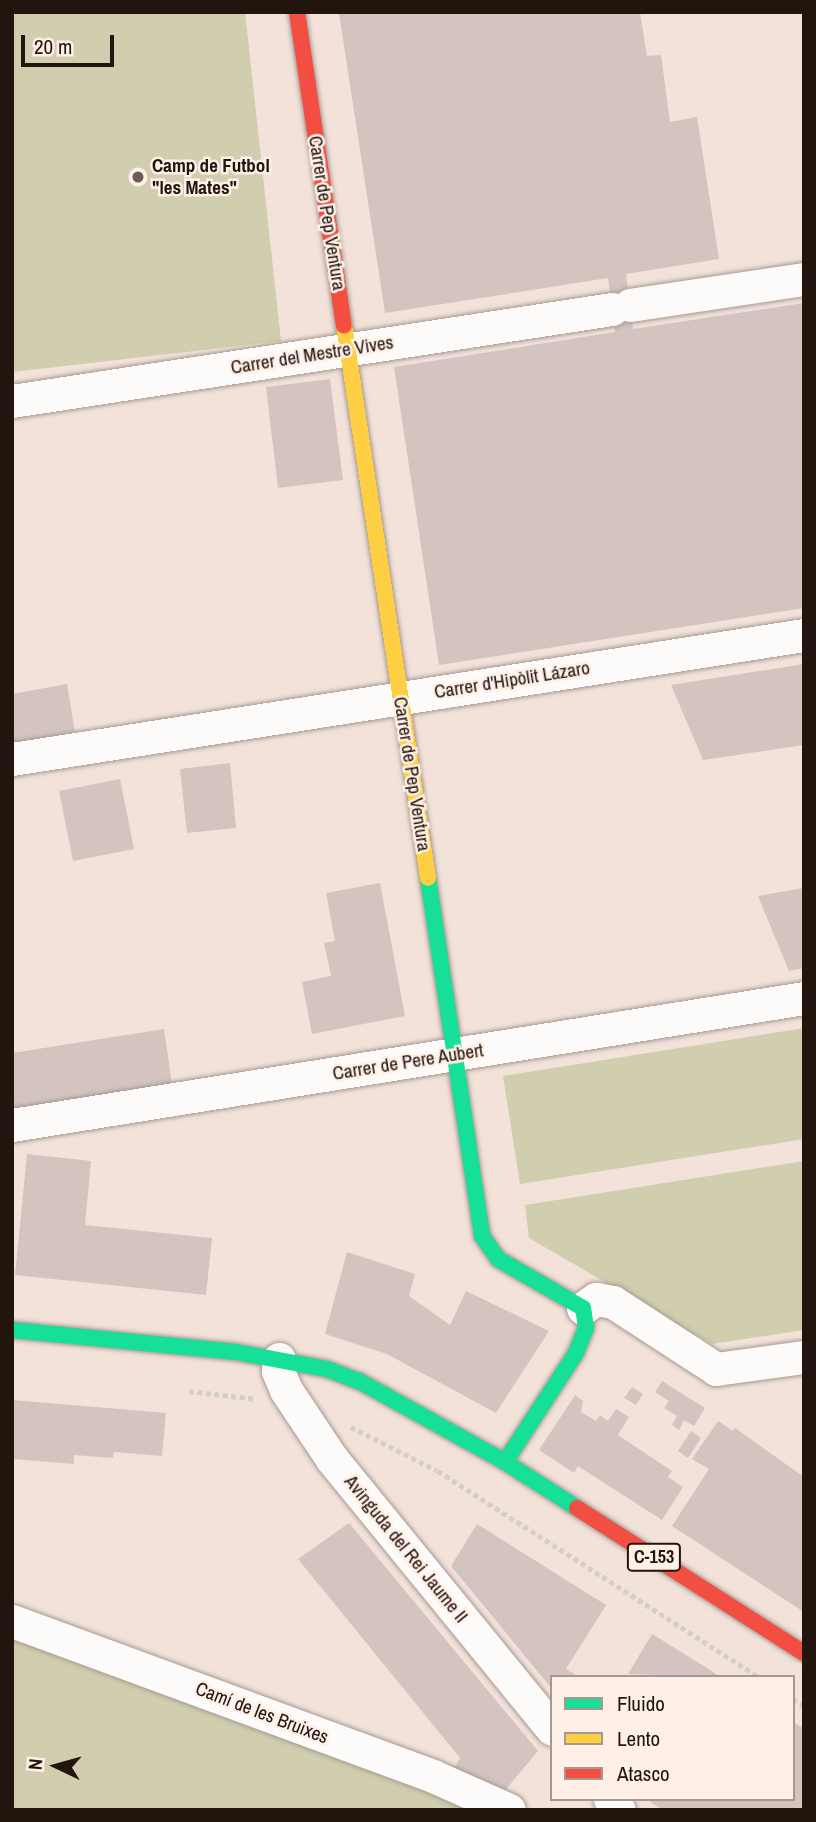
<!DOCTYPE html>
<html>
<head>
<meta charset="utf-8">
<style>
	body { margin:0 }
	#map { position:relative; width:816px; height:1822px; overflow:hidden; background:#f2e2da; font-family:"Archivo Narrow",sans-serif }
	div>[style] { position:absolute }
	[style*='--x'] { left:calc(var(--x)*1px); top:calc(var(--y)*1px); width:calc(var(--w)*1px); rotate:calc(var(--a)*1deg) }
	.green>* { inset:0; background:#d0ceae }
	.building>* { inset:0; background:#d3c4c0 }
	.path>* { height:4.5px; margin-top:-2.25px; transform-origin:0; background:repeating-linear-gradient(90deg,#d3cecc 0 5px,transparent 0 8.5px) }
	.roads { filter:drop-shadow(0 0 2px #a69992) drop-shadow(0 0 2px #a69992) }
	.street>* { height:33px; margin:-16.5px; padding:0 16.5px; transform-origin:16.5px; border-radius:16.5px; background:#fdfbf9 }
	.fast>* { height:16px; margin:-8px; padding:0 8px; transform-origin:8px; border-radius:8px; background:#16e098 }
	.slow>* { height:16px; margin:-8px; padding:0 8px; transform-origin:8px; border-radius:8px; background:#ffcf43 }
	.jam>* { height:16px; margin:-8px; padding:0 8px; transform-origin:8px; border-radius:8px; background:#f24e42 }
	.dots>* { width:19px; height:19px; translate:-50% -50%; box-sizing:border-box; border:4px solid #feefe7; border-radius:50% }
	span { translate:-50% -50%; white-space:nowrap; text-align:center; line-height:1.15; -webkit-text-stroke:5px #feefe7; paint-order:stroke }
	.shield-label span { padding:2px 5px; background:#feefe7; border:2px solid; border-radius:5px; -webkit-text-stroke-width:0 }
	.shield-label { font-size:18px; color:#21150e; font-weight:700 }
	.poi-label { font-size:19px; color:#21150e; font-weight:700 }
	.left { translate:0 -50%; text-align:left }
	.street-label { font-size:19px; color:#21150e }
	.frame { position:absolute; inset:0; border:14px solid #21150e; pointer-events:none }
	.legend { position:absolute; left:550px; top:1675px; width:245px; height:126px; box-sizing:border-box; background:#feefe7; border:2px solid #a69890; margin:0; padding:9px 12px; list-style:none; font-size:21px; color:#21150e }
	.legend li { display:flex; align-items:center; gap:14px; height:35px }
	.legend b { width:35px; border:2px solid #a69890 }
	.north { position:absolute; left:21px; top:1731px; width:70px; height:70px; -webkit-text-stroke:5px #feefe7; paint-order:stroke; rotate:275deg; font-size:19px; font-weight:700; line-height:28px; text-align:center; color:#21150e }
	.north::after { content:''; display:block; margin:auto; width:24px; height:32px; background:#21150e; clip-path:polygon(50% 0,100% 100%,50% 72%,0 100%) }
	.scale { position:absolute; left:21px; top:35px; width:93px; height:32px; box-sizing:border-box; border:4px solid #21150e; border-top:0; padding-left:9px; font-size:21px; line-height:24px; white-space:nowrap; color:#21150e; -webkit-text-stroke:5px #feefe7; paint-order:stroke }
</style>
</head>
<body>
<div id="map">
	<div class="green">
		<i style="clip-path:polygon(12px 12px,245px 12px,281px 341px,12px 372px)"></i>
		<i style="clip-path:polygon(804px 1028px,804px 1139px,520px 1184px,503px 1076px)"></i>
		<i style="clip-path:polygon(804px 1161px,804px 1330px,712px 1344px,529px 1238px,525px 1205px)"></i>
		<i style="clip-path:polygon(12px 1636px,367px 1763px,471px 1810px,12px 1810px)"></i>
	</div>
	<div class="building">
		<i style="clip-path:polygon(640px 12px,647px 56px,661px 55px,670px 122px,697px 117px,719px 259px,626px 274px,633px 329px,804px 303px,804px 608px,439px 665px,394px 367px,615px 332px,608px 278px,385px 313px,339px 13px)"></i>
		<i style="clip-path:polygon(330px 379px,343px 480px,278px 488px,266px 387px)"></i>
		<i style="clip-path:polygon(804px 664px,804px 745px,703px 760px,671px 685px)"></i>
		<i style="clip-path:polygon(67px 684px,75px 732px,12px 744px,12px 694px)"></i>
		<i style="clip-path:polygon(230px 763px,236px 828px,187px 833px,180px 769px)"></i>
		<i style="clip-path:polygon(120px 779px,134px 849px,73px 861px,59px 791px)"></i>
		<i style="clip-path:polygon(380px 883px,405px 1016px,312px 1034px,302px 982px,331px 976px,324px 943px,335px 941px,326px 893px)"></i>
		<i style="clip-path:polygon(804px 888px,804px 968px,789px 971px,758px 896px)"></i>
		<i style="clip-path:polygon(164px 1029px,172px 1084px,12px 1109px,12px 1053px)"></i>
		<i style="clip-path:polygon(27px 1154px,91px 1161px,85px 1225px,212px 1238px,206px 1295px,15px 1275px)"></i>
		<i style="clip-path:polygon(347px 1252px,415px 1274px,409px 1296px,450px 1325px,466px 1291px,549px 1331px,496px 1413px,387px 1354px,325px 1334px)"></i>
		<i style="clip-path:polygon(662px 1381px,705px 1408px,694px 1426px,684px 1420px,679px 1430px,672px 1425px,677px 1416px,664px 1408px,669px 1401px,655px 1392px)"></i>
		<i style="clip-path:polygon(632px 1387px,643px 1394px,636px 1405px,624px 1398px)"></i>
		<i style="clip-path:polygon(575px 1395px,583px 1401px,581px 1412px,596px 1421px,600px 1415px,608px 1421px,616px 1409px,629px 1417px,618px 1435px,672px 1471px,668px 1477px,683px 1487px,662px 1520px,578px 1466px,574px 1473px,539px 1450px)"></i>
		<i style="clip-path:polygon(12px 1400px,166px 1413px,162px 1456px,114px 1452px,113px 1458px,74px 1455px,74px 1464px,12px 1459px)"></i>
		<i style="clip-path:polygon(718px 1421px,733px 1431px,735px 1428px,804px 1477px,804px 1612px,672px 1526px,709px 1469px,692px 1459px)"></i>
		<i style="clip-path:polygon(691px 1431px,701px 1438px,688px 1458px,678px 1451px)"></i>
		<i style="clip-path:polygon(349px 1523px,538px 1751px,502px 1794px,452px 1772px,460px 1758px,298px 1559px)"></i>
		<i style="clip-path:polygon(477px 1524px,606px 1605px,566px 1669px,579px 1677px,552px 1677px,552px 1689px,451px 1566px)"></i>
		<i style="clip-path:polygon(652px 1634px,712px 1671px,720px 1677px,628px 1674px)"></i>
		<i style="clip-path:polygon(793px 1722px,804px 1729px,804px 1810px,663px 1810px,646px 1799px,793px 1799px)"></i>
	</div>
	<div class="path">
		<i style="--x:189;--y:1391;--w:67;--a:6.8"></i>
		<i style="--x:351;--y:1427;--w:97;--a:26.8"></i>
		<i style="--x:438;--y:1471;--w:381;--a:32.7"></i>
		<i style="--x:793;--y:1699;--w:13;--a:32"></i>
	</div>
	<div class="roads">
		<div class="street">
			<i style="--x:630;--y:305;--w:176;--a:-8.5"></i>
			<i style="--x:12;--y:401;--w:607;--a:-8.72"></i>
			<i style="--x:12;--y:759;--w:802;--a:-8.9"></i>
			<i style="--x:12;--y:1125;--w:802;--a:-9.11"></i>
			<i style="--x:583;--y:1308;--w:16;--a:-35"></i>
			<i style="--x:596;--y:1299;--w:17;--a:10"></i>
			<i style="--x:613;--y:1302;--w:123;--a:33"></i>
			<i style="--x:716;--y:1369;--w:89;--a:-7.8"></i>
			<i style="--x:279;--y:1359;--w:12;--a:95"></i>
			<i style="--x:278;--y:1371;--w:21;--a:67"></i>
			<i style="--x:286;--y:1390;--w:83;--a:56.3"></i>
			<i style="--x:332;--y:1459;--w:348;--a:50.8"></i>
			<i style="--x:12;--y:1621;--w:449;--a:20.2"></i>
			<i style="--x:433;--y:1776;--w:83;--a:24.1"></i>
			<i style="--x:610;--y:1799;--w:14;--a:51"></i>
		</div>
		<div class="fast">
			<i style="--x:428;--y:878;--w:362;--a:81.4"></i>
			<i style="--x:482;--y:1236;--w:28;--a:55"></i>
			<i style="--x:498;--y:1259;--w:98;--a:30"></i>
			<i style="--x:583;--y:1308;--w:20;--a:81"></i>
			<i style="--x:586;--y:1328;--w:27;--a:112"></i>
			<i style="--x:576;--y:1353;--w:130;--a:123.1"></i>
			<i style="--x:12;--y:1330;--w:225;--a:5.6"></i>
			<i style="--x:236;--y:1352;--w:93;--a:10.6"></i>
			<i style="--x:327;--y:1369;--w:34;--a:21"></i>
			<i style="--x:359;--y:1381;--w:167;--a:29"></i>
			<i style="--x:505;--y:1462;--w:85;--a:32.6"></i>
		</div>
		<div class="slow">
			<i style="--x:344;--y:325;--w:559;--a:81.36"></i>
		</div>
		<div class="jam">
			<i style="--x:297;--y:12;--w:317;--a:81.5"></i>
			<i style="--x:577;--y:1508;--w:269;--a:32.6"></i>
		</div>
	</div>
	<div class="dots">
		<i style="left:138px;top:177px;background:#6a5d55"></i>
	</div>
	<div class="shield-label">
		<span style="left:654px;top:1557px">C-153</span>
	</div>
	<div class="poi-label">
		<span class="left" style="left:152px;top:177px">Camp de Futbol<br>"les Mates"</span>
	</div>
	<div class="street-label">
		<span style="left:327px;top:213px;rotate:81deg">Carrer de Pep Ventura</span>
		<span style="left:312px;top:355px;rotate:-9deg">Carrer del Mestre Vives</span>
		<span style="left:512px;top:680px;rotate:-9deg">Carrer d'Hipòlit Lázaro</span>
		<span style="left:412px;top:774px;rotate:81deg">Carrer de Pep Ventura</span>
		<span style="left:408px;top:1062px;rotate:-9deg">Carrer de Pere Aubert</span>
		<span style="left:406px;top:1549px;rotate:51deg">Avinguda del Rei Jaume II</span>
		<span style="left:262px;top:1713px;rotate:21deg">Camí de les Bruixes</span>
	</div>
	<div class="frame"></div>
	<ul class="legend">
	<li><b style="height:9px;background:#16e098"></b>Fluido</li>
	<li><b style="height:9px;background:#ffcf43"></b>Lento</li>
	<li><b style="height:9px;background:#f24e42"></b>Atasco</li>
	</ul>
	<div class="north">N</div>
	<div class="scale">20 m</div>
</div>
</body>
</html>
